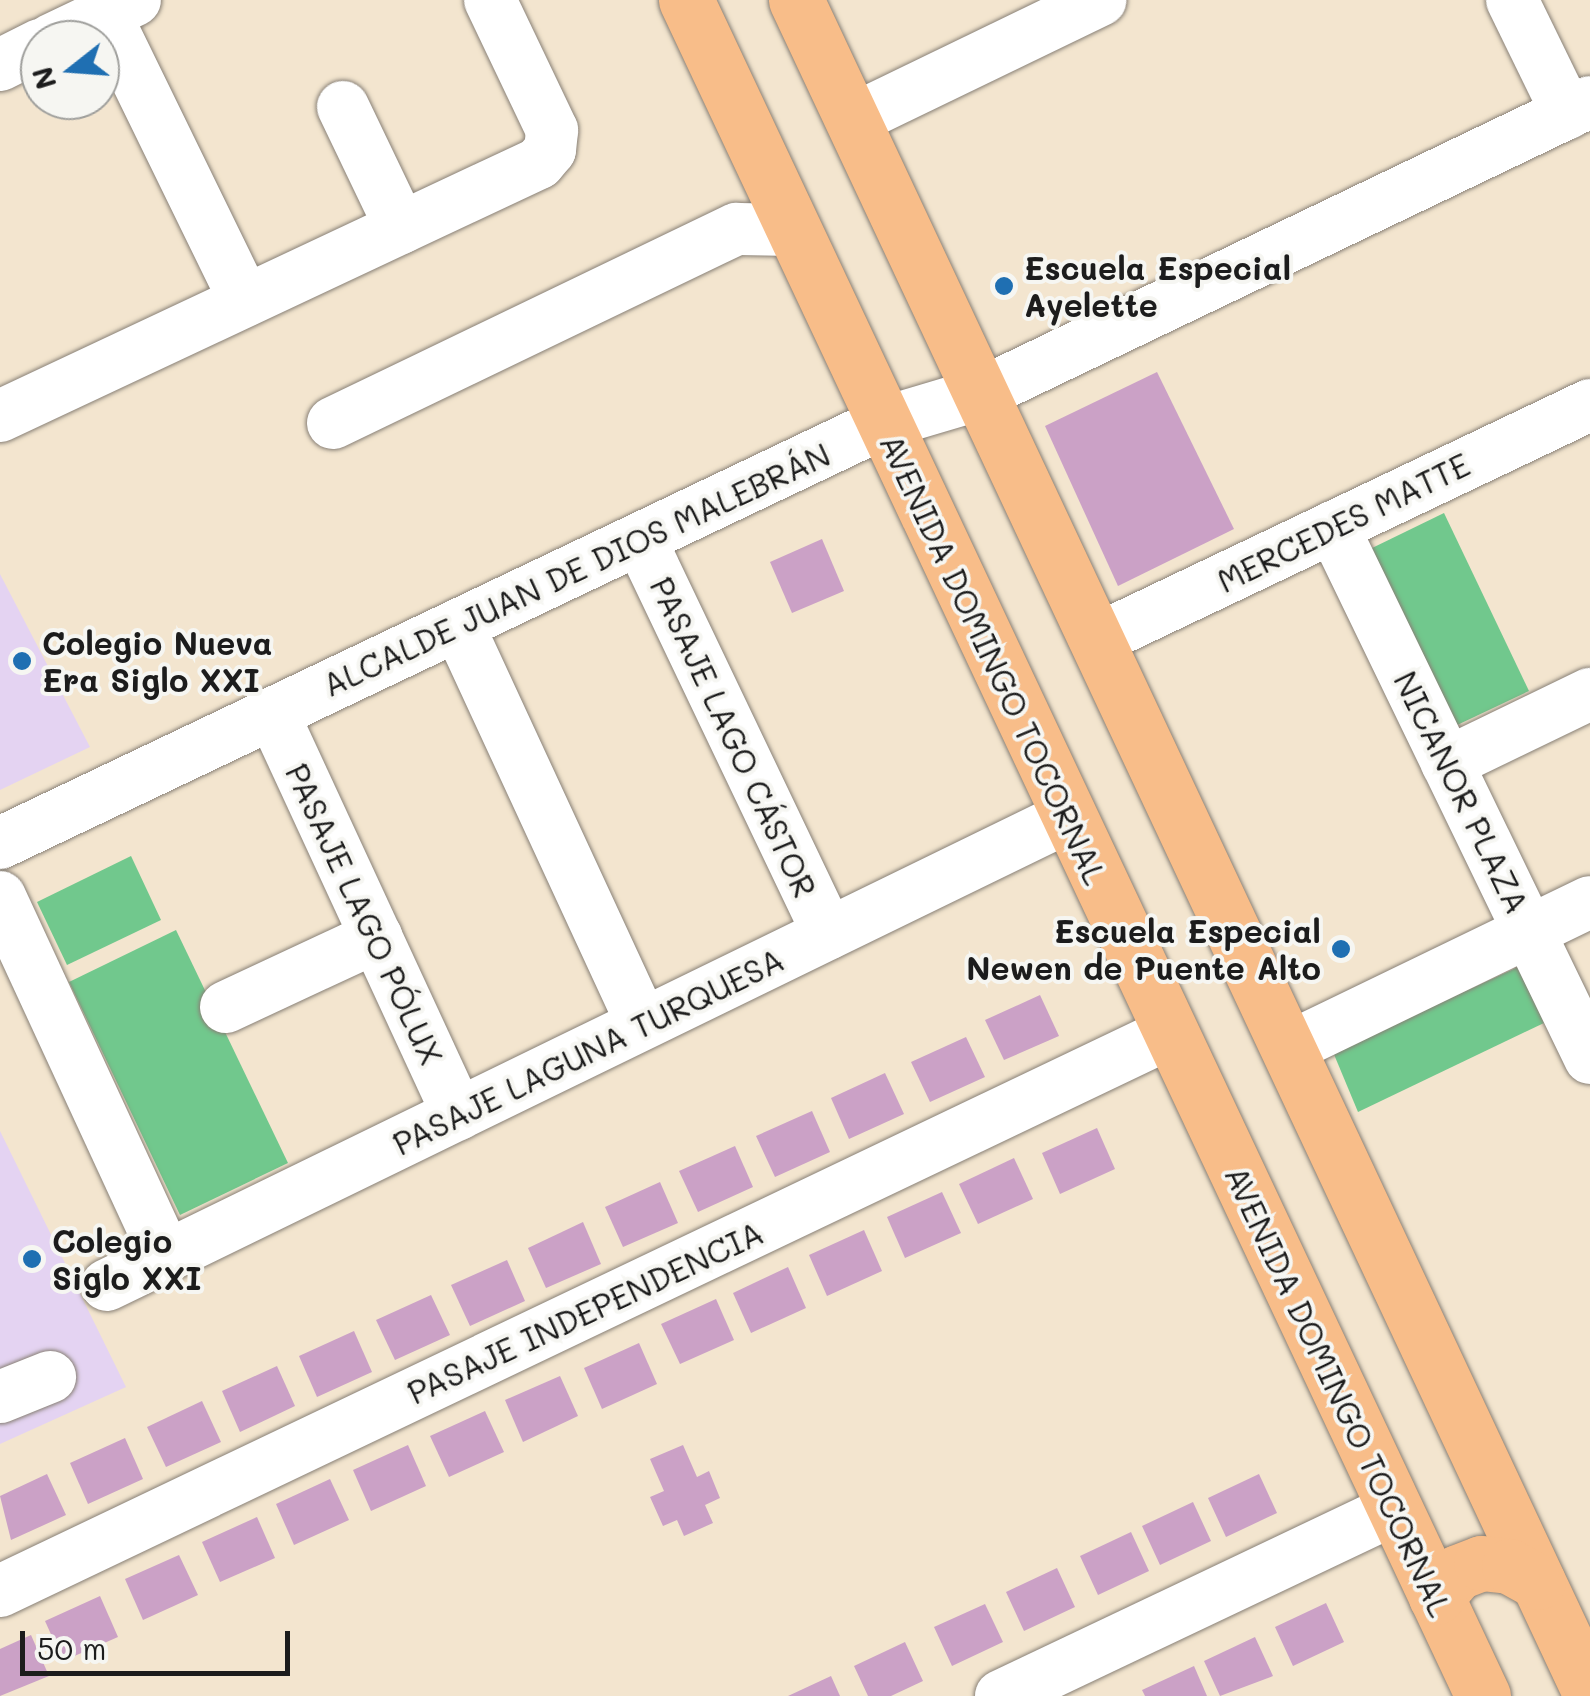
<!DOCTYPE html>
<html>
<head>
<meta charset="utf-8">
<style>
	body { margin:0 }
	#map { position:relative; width:1590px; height:1696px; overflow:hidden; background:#f3e5cf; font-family:Mali,sans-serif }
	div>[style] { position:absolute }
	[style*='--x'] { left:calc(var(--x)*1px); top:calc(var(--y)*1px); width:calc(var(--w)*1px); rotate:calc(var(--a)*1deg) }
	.built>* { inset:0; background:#e4d3f2 }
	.green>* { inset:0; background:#71c88d }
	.building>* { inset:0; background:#cba1c6 }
	.roads { filter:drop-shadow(0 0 2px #888076) drop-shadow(0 0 2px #888076) }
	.minor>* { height:52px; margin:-26px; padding:0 26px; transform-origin:26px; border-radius:26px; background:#fff }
	.major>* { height:55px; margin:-27.5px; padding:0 27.5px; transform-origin:27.5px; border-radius:27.5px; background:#f8bd89 }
	.dots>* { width:28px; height:28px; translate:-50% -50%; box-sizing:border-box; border:5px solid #f6f6f2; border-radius:50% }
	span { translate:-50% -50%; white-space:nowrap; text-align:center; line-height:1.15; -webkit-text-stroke:8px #f6f6f2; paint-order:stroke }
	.poi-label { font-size:32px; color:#1c1c1c; font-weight:700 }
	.left { translate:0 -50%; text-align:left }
	.right { translate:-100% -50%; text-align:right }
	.street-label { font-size:32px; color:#1c1c1c }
	.north { position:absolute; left:20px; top:20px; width:100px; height:100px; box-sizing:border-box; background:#f6f6f2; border:2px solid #9f9f9c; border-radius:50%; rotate:253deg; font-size:28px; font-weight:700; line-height:40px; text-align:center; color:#1c1c1c }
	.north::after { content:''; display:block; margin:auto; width:35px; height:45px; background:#1f6fb2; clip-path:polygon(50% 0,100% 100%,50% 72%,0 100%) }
	.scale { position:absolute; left:20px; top:1631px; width:270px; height:45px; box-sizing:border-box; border:5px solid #1c1c1c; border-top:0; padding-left:12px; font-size:30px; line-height:35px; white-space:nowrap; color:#1c1c1c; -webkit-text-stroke:8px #f6f6f2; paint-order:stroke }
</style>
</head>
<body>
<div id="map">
	<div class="built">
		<i style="clip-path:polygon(0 574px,90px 747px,0 790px)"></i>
		<i style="clip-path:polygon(0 1131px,126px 1387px,0 1444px)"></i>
	</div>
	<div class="green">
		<i style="clip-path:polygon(1444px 513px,1529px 691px,1453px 727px,1368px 550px)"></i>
		<i style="clip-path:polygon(131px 856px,161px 920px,67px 965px,37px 902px)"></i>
		<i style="clip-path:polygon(176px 930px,288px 1163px,180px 1215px,69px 982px)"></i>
		<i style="clip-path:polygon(1518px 967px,1544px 1023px,1358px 1112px,1333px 1052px)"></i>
	</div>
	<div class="building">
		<i style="clip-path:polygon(1157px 372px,1234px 529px,1118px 586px,1045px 426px)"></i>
		<i style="clip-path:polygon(822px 539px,844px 591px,792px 613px,770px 562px)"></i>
		<i style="clip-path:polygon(1040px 995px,1059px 1036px,1004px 1060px,985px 1020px)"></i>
		<i style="clip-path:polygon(966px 1037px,985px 1077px,930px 1102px,911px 1062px)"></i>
		<i style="clip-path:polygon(885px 1073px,904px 1114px,849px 1139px,831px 1098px)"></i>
		<i style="clip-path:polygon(812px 1111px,830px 1152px,775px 1177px,756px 1136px)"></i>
		<i style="clip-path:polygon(1097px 1128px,1115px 1169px,1060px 1194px,1042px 1153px)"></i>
		<i style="clip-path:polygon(735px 1146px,753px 1187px,698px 1212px,679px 1171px)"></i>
		<i style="clip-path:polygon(1014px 1158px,1033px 1199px,978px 1224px,959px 1184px)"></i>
		<i style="clip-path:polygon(660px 1182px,678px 1223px,623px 1247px,605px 1207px)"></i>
		<i style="clip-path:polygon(942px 1192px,961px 1233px,905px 1258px,887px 1217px)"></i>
		<i style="clip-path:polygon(583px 1222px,601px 1264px,546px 1288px,528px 1248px)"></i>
		<i style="clip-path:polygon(864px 1230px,882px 1271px,827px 1296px,809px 1255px)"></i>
		<i style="clip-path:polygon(507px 1260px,525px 1301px,470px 1326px,451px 1285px)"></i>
		<i style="clip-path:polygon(788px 1267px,806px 1308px,751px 1333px,733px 1293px)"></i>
		<i style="clip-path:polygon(431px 1295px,450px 1335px,395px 1360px,376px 1320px)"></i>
		<i style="clip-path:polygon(716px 1299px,734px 1340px,680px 1364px,661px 1324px)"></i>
		<i style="clip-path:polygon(354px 1331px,372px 1372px,317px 1397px,299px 1356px)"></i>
		<i style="clip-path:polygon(639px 1343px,657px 1384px,602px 1409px,584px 1368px)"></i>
		<i style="clip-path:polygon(277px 1366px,295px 1406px,240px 1432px,222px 1391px)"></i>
		<i style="clip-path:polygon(560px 1376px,578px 1416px,523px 1442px,505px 1400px)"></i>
		<i style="clip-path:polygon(202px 1401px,221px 1442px,166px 1467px,147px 1427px)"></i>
		<i style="clip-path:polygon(485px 1411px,504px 1452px,449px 1477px,430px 1436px)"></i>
		<i style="clip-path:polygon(125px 1438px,143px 1479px,88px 1504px,70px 1463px)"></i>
		<i style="clip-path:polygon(408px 1445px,426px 1486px,371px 1511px,353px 1470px)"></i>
		<i style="clip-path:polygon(683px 1445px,697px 1477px,709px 1471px,720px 1498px,705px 1505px,713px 1523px,684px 1536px,677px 1520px,663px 1526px,650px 1497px,664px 1491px,650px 1459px)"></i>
		<i style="clip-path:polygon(47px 1474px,66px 1515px,11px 1540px,0 1496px)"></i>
		<i style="clip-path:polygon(1259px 1474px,1277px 1513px,1226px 1537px,1208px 1498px)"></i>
		<i style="clip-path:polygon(330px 1479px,349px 1520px,294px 1545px,276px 1504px)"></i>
		<i style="clip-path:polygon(1193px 1502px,1211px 1541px,1160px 1565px,1142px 1526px)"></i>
		<i style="clip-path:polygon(257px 1517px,275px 1558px,220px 1582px,202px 1542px)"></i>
		<i style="clip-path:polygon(1131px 1532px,1149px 1571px,1098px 1595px,1080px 1556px)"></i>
		<i style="clip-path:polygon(179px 1555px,198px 1595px,143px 1620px,125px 1579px)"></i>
		<i style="clip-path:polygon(1057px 1568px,1075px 1607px,1024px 1631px,1006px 1592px)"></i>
		<i style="clip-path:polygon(100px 1596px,118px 1637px,63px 1661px,45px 1621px)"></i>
		<i style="clip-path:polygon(1326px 1603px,1344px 1642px,1293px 1666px,1275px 1627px)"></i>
		<i style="clip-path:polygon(985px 1604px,1003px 1642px,952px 1666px,934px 1627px)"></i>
		<i style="clip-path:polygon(31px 1635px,49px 1676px,0 1696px,0 1649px)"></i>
		<i style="clip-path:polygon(1255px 1637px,1273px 1676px,1220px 1696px,1204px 1661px)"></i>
		<i style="clip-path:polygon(905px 1642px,923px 1681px,891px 1696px,868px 1696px,854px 1666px)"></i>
		<i style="clip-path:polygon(1194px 1666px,1207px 1696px,1145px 1696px,1142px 1690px)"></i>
		<i style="clip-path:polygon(831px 1676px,840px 1696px,788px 1696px)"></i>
	</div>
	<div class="roads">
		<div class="minor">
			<i style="--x:1512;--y:0;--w:126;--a:64"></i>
			<i style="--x:105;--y:14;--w:319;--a:64"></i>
			<i style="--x:51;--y:40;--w:93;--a:-25.5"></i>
			<i style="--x:0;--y:65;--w:45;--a:-26.6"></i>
			<i style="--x:343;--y:107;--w:134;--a:64.4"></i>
			<i style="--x:852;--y:120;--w:276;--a:-25.8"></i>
			<i style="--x:0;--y:416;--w:595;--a:-25.14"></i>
			<i style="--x:539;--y:163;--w:17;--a:-50"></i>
			<i style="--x:550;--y:150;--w:20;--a:-84"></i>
			<i style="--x:552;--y:130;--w:144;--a:-115.5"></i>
			<i style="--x:333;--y:423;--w:448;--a:-25.7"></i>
			<i style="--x:737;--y:229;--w:57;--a:1"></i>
			<i style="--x:1333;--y:527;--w:590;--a:64.17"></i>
			<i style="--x:640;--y:539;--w:437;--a:64.5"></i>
			<i style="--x:458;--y:625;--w:439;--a:65.2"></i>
			<i style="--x:1096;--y:640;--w:547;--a:-25.44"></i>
			<i style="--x:273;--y:714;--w:441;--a:65.2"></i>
			<i style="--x:1447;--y:763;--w:159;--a:-25.8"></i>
			<i style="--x:0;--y:843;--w:978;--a:-25.44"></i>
			<i style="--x:883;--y:423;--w:101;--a:-16.6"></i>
			<i style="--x:980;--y:394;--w:676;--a:-25.58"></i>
			<i style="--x:0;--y:897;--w:396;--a:65.2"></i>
			<i style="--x:226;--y:1007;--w:166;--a:-25"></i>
			<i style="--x:1288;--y:1048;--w:335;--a:-25.8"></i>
			<i style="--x:107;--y:1285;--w:1069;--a:-25.97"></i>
			<i style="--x:0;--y:1397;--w:54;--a:-21.8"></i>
			<i style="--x:0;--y:1591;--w:1296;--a:-25.5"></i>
			<i style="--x:1001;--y:1696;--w:435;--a:-25.4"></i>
		</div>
		<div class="major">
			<i style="--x:686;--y:0;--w:1874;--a:64.83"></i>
			<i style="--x:796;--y:0;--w:1870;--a:64.87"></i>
			<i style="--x:1436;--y:1597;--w:33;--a:-49"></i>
			<i style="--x:1458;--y:1572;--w:25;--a:-21"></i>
			<i style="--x:1481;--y:1563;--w:28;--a:6"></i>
			<i style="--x:1509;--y:1566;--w:33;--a:29"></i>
		</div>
	</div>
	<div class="dots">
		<i style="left:1004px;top:286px;background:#1f6fb2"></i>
		<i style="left:22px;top:661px;background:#1f6fb2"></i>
		<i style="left:1341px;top:949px;background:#1f6fb2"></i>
		<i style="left:32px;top:1259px;background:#1f6fb2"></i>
	</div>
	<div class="poi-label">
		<span class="left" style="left:1024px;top:286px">Escuela Especial<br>Ayelette</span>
		<span class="left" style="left:42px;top:661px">Colegio Nueva<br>Era Siglo XXI</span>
		<span class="right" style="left:1321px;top:949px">Escuela Especial<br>Newen de Puente Alto</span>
		<span class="left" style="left:52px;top:1259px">Colegio<br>Siglo XXI</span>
	</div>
	<div class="street-label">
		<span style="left:1343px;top:522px;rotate:-26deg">MERCEDES MATTE</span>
		<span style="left:576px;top:569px;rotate:-25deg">ALCALDE JUAN DE DIOS MALEBRÁN</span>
		<span style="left:994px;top:659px;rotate:65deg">AVENIDA DOMINGO TOCORNAL</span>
		<span style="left:734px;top:737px;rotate:65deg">PASAJE LAGO CÁSTOR</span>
		<span style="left:1462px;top:792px;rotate:64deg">NICANOR PLAZA</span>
		<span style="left:365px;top:914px;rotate:65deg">PASAJE LAGO PÓLUX</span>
		<span style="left:588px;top:1051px;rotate:-26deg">PASAJE LAGUNA TURQUESA</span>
		<span style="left:585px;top:1312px;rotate:-25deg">PASAJE INDEPENDENCIA</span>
		<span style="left:1339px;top:1391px;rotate:65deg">AVENIDA DOMINGO TOCORNAL</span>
	</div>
	<div class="north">N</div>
	<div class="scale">50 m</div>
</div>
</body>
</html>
